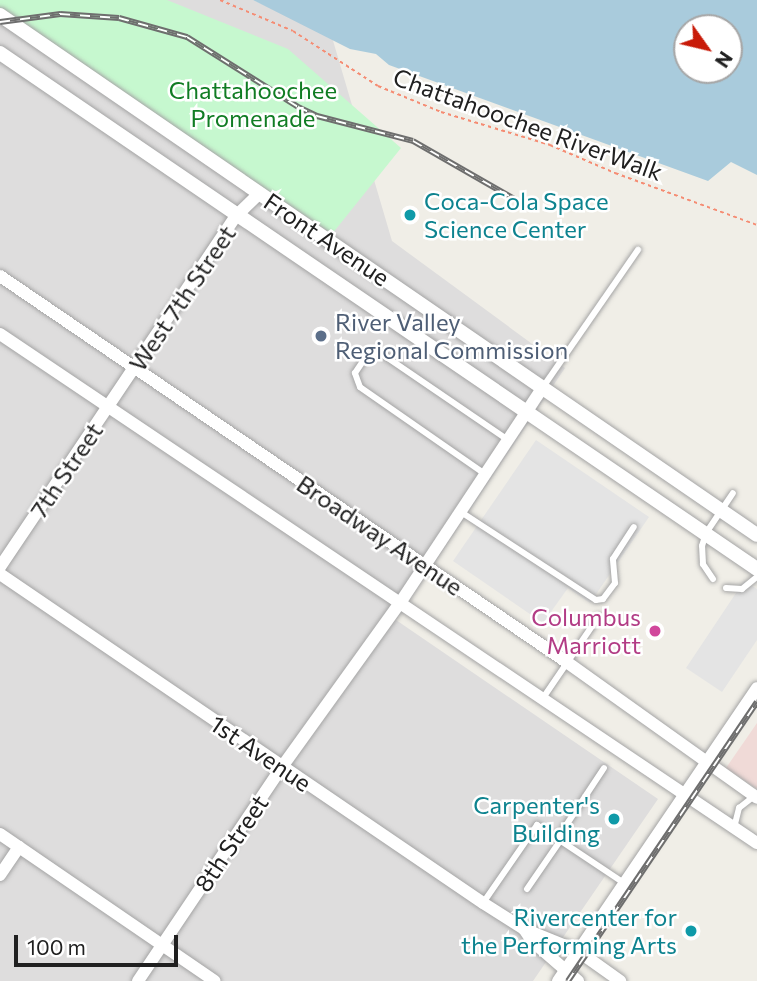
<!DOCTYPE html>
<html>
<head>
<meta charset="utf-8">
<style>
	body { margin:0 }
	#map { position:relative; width:757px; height:981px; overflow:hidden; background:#f0eee7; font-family:Commissioner,sans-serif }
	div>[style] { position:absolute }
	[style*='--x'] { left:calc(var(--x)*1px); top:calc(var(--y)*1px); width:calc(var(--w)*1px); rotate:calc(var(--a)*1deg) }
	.residential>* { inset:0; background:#dedddd }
	.commercial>* { inset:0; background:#f0dad7 }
	.park>* { inset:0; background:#c6f8cf }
	.parking>* { inset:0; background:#e4e4e4 }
	.water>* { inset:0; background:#a9cbdc }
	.path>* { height:2px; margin-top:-1px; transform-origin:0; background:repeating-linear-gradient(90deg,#f58c73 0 3.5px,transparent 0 7px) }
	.roads { filter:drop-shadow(0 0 2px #a4a4a4) drop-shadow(0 0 2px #a4a4a4) }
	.service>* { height:6px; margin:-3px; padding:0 3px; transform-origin:3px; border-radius:3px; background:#fff }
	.minor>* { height:12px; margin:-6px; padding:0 6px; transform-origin:6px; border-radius:6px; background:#fff }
	.tertiary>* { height:14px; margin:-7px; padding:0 7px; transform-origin:7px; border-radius:7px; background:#fff }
	.rail>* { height:6px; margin-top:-3px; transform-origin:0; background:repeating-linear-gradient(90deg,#fff 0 10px,#6e6e6e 0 20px); box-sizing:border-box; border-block:2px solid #6e6e6e }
	.dots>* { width:19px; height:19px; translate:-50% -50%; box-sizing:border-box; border:4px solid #fff; border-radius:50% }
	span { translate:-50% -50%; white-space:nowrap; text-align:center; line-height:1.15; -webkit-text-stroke:5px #fff; paint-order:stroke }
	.park-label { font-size:24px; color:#107c23 }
	.street-label { font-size:24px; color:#202020 }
	.culture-label { font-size:24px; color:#0d838f }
	.left { translate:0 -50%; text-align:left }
	.right { translate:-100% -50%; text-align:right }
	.service-label { font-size:24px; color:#4e5e75 }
	.hotel-label { font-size:24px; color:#b23c85 }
	.north { position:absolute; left:673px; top:14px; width:70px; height:70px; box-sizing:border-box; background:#fff; border:2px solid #a6a6a6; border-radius:50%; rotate:124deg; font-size:19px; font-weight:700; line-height:28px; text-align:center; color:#202020 }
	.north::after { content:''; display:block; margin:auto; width:24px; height:32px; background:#c81a08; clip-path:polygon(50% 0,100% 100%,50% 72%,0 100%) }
	.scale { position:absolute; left:14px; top:935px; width:164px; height:32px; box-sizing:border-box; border:4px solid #202020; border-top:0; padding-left:9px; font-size:21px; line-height:24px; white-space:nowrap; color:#202020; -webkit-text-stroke:5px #fff; paint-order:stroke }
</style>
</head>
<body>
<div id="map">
	<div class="residential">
		<i style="clip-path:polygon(0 0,253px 0,300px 21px,329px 27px,392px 241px,565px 368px,396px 620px,658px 799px,533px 981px,0 981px)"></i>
	</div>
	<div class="commercial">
		<i style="clip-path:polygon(757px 723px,757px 789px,726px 768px)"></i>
	</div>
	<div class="park">
		<i style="clip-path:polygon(0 0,167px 0,288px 49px,401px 148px,332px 234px,0 11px)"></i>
	</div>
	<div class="parking">
		<i style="clip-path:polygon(536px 440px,649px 517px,590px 603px,568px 588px,543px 623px,453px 561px)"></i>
		<i style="clip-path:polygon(744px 581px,757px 589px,757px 640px,722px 692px,686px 668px)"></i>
	</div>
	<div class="water">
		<i style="clip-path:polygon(evenodd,253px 0,757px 0,757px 175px,731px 162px,708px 181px,389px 65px,376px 54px,350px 49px,253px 0,687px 28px,729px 28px,729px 70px,687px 70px,687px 28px)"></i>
	</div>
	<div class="path">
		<i style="--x:220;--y:0;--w:79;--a:23"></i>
		<i style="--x:293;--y:31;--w:101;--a:32.9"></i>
		<i style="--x:378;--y:86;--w:68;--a:22.4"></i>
		<i style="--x:441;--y:112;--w:114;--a:16.8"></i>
		<i style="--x:550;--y:145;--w:71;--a:23.3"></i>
		<i style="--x:615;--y:173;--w:151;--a:20.1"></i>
	</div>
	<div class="roads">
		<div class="service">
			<i style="--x:543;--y:387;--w:167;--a:-55.3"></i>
			<i style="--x:485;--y:474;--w:152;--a:-145.2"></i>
			<i style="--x:360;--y:387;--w:15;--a:-110"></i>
			<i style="--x:355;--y:373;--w:25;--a:-56"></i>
			<i style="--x:369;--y:352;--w:13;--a:9"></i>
			<i style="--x:382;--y:354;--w:153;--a:34.3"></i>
			<i style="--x:461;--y:512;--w:161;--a:33.1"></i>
			<i style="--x:596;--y:600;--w:7;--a:-8"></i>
			<i style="--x:603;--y:599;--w:20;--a:-53"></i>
			<i style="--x:615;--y:583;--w:24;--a:-95"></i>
			<i style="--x:613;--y:559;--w:38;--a:-57"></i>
			<i style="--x:713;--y:579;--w:18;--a:-124"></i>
			<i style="--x:703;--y:564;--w:18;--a:-93"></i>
			<i style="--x:702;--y:546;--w:14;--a:-73"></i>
			<i style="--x:706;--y:533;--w:48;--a:-56"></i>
			<i style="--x:726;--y:588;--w:16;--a:4"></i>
			<i style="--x:742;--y:589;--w:19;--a:-39"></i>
			<i style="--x:543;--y:698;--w:99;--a:-55.7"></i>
			<i style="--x:734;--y:828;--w:21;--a:-76"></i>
			<i style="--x:739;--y:808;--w:18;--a:-38"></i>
			<i style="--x:557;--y:839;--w:85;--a:-56.5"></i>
			<i style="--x:527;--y:889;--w:58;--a:-55.5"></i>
			<i style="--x:483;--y:903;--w:95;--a:-55.3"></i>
			<i style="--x:537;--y:825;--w:105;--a:33.7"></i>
		</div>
		<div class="minor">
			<i style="--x:0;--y:276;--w:687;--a:34.27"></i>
			<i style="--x:568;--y:663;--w:232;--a:35.5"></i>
			<i style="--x:0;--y:334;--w:912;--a:33.92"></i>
			<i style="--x:0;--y:567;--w:423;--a:-56.1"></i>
			<i style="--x:236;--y:216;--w:33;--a:-44"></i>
			<i style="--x:0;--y:574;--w:584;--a:34.26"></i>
			<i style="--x:483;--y:903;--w:49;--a:32.4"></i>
			<i style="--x:524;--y:929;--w:58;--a:22.2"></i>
			<i style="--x:578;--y:951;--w:52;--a:35.5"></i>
			<i style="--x:0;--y:834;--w:260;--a:34.4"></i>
			<i style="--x:0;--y:875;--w:34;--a:-56"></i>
			<i style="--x:524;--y:929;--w:14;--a:56"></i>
			<i style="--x:532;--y:941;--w:61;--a:41"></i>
			<i style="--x:138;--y:981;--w:258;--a:-56.1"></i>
			<i style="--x:282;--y:767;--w:202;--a:-54.3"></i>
			<i style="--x:400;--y:603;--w:259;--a:-56.5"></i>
			<i style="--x:558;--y:981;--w:354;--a:-55.8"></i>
		</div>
		<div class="tertiary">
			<i style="--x:0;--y:15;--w:918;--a:34.49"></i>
			<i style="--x:0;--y:53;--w:916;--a:34.28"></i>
		</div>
	</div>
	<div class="rail">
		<i style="--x:0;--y:22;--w:61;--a:-7.6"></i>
		<i style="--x:60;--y:14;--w:59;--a:3.9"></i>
		<i style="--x:119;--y:18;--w:71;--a:15.6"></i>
		<i style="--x:187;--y:37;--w:131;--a:32.2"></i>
		<i style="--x:298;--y:107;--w:21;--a:25"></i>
		<i style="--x:317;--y:116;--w:99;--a:14.6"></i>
		<i style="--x:413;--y:141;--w:119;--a:29.8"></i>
		<i style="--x:568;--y:981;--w:337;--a:-55.9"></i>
	</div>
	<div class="dots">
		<i style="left:410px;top:215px;background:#0f9aa8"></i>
		<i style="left:321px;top:336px;background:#5c6f8a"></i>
		<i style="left:655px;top:631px;background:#d1479c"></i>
		<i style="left:614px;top:819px;background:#0f9aa8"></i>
		<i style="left:691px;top:931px;background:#0f9aa8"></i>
	</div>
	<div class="park-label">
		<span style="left:253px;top:104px">Chattahoochee<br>Promenade</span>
	</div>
	<div class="street-label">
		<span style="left:528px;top:124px;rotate:20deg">Chattahoochee RiverWalk</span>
		<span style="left:327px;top:239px;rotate:34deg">Front Avenue</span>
		<span style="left:182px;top:298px;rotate:-56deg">West 7th Street</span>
		<span style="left:66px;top:470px;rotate:-56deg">7th Street</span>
		<span style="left:380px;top:535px;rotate:34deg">Broadway Avenue</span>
		<span style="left:261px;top:753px;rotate:34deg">1st Avenue</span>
		<span style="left:231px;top:843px;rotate:-56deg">8th Street</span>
	</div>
	<div class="culture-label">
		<span class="left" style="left:424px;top:215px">Coca-Cola Space<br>Science Center</span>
		<span class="right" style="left:600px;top:819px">Carpenter's<br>Building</span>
		<span class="right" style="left:677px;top:931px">Rivercenter for<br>the Performing Arts</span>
	</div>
	<div class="service-label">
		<span class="left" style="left:335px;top:336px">River Valley<br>Regional Commission</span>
	</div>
	<div class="hotel-label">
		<span class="right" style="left:641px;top:631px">Columbus<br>Marriott</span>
	</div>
	<div class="north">N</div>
	<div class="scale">100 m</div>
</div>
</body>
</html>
